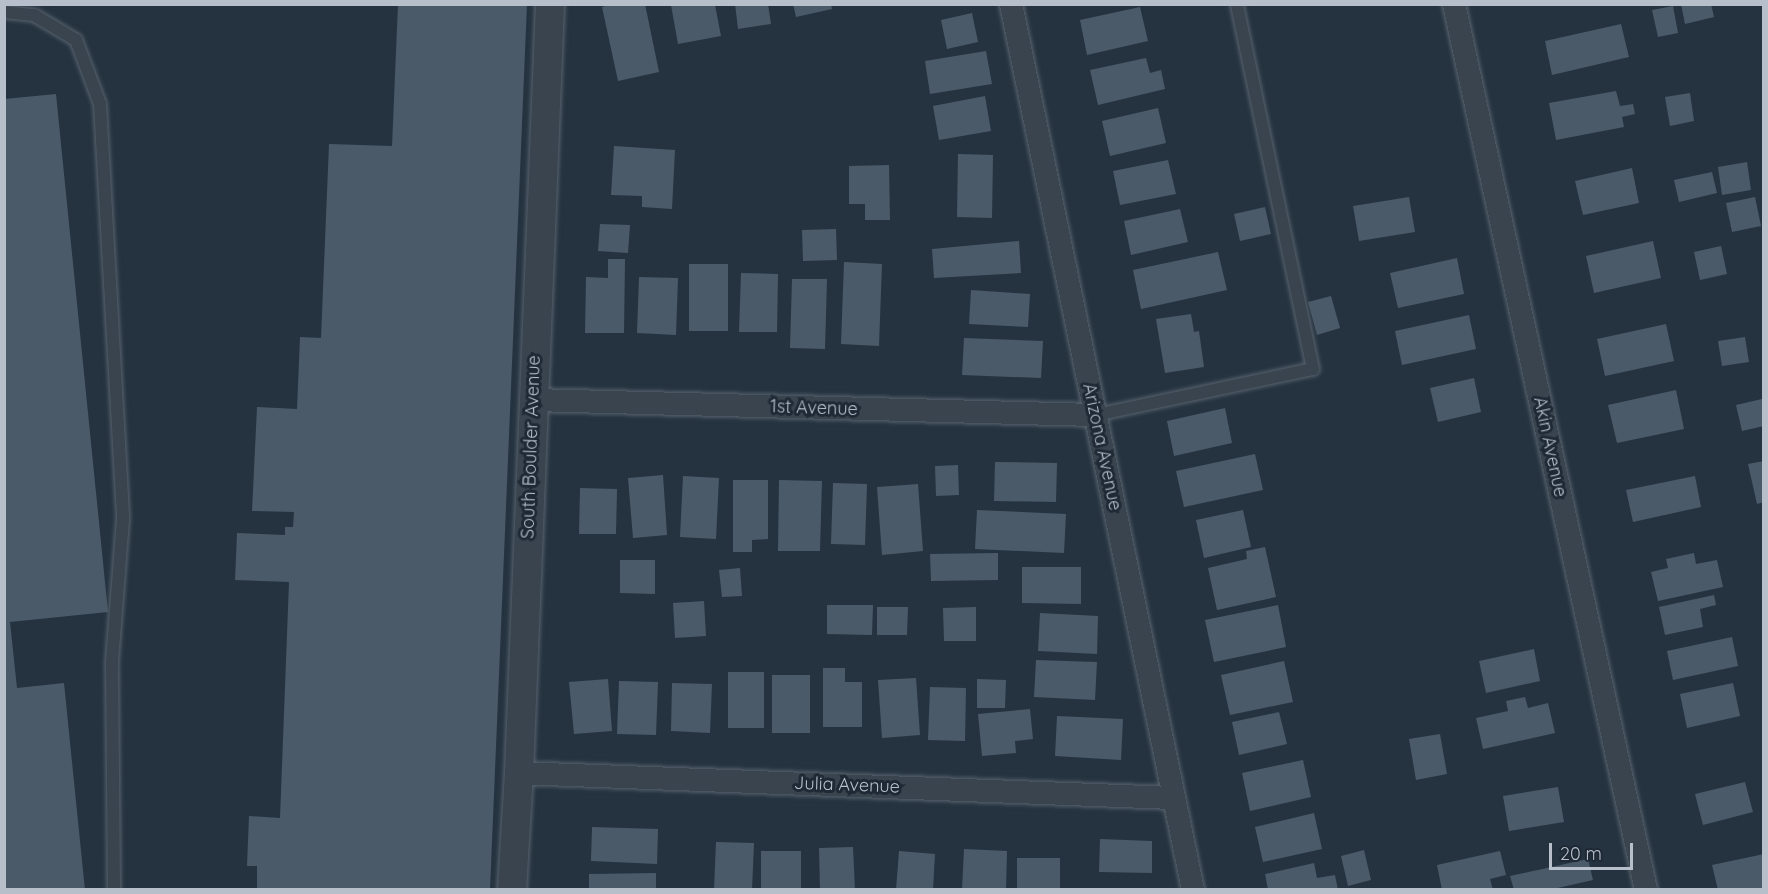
<!DOCTYPE html>
<html>
<head>
<meta charset="utf-8">
<style>
	body { margin:0 }
	#map { position:relative; width:1768px; height:894px; overflow:hidden; background:#253340; font-family:Quicksand,sans-serif }
	div>[style] { position:absolute }
	[style*='--x'] { left:calc(var(--x)*1px); top:calc(var(--y)*1px); width:calc(var(--w)*1px); rotate:calc(var(--a)*1deg) }
	.building>* { inset:0; background:#4b5a68 }
	.roads { filter:drop-shadow(0 0 2px #57626d) drop-shadow(0 0 2px #57626d) }
	.service>* { height:12px; margin:-6px; padding:0 6px; transform-origin:6px; border-radius:6px; background:#39444f }
	.minor>* { height:22px; margin:-11px; padding:0 11px; transform-origin:11px; border-radius:11px; background:#39444f }
	.tertiary>* { height:28px; margin:-14px; padding:0 14px; transform-origin:14px; border-radius:14px; background:#39444f }
	span { translate:-50% -50%; white-space:nowrap; text-align:center; line-height:1.15; -webkit-text-stroke:6px #1e2935; paint-order:stroke }
	.street-label { font-size:18px; color:#b6bfca }
	.frame { position:absolute; inset:0; border:6px solid #b6bfca; pointer-events:none }
	.scale { position:absolute; left:1549px; top:843px; width:84px; height:27px; box-sizing:border-box; border:3px solid #b6bfca; border-top:0; padding-left:8px; font-size:18px; line-height:21px; white-space:nowrap; color:#b6bfca; -webkit-text-stroke:4px #1e2935; paint-order:stroke }
</style>
</head>
<body>
<div id="map">
	<div class="building">
		<i style="clip-path:polygon(398px 4px,527px 4px,490px 890px,257px 890px,257px 866px,247px 866px,249px 816px,280px 818px,289px 582px,235px 580px,237px 533px,285px 535px,285px 527px,293px 527px,294px 512px,252px 511px,257px 407px,297px 409px,300px 337px,321px 338px,329px 144px,392px 146px)"></i>
		<i style="clip-path:polygon(613px 4px,645px 4px,659px 72px,618px 81px,602px 7px)"></i>
		<i style="clip-path:polygon(735px 4px,768px 4px,771px 24px,738px 29px)"></i>
		<i style="clip-path:polygon(793px 4px,831px 4px,832px 9px,796px 17px)"></i>
		<i style="clip-path:polygon(1681px 4px,1711px 4px,1714px 17px,1685px 24px)"></i>
		<i style="clip-path:polygon(671px 5px,715px 5px,721px 36px,678px 44px)"></i>
		<i style="clip-path:polygon(1673px 6px,1678px 33px,1658px 37px,1652px 10px)"></i>
		<i style="clip-path:polygon(1140px 7px,1148px 41px,1087px 55px,1080px 20px)"></i>
		<i style="clip-path:polygon(972px 13px,978px 42px,947px 49px,941px 20px)"></i>
		<i style="clip-path:polygon(1621px 24px,1629px 57px,1552px 75px,1545px 41px)"></i>
		<i style="clip-path:polygon(986px 51px,992px 84px,930px 94px,925px 61px)"></i>
		<i style="clip-path:polygon(1146px 58px,1150px 73px,1161px 70px,1165px 89px,1098px 105px,1090px 70px)"></i>
		<i style="clip-path:polygon(1616px 91px,1620px 106px,1633px 104px,1635px 114px,1622px 117px,1624px 127px,1556px 140px,1549px 103px)"></i>
		<i style="clip-path:polygon(1690px 93px,1694px 121px,1670px 126px,1665px 97px)"></i>
		<i style="clip-path:polygon(56px 94px,108px 612px,10px 622px,17px 688px,64px 683px,85px 890px,4px 890px,4px 99px)"></i>
		<i style="clip-path:polygon(985px 96px,991px 131px,939px 140px,933px 106px)"></i>
		<i style="clip-path:polygon(1158px 108px,1166px 143px,1110px 156px,1102px 121px)"></i>
		<i style="clip-path:polygon(614px 146px,675px 150px,672px 209px,642px 207px,642px 196px,611px 195px)"></i>
		<i style="clip-path:polygon(958px 154px,993px 155px,992px 218px,957px 217px)"></i>
		<i style="clip-path:polygon(1168px 160px,1176px 194px,1120px 205px,1113px 171px)"></i>
		<i style="clip-path:polygon(1747px 162px,1751px 190px,1722px 195px,1718px 167px)"></i>
		<i style="clip-path:polygon(889px 165px,890px 220px,865px 220px,865px 204px,849px 204px,849px 166px)"></i>
		<i style="clip-path:polygon(1632px 168px,1639px 203px,1583px 215px,1575px 181px)"></i>
		<i style="clip-path:polygon(1712px 172px,1717px 193px,1679px 202px,1674px 180px)"></i>
		<i style="clip-path:polygon(1409px 197px,1415px 232px,1359px 241px,1353px 206px)"></i>
		<i style="clip-path:polygon(1755px 197px,1761px 226px,1732px 232px,1726px 203px)"></i>
		<i style="clip-path:polygon(1265px 207px,1271px 234px,1240px 241px,1234px 214px)"></i>
		<i style="clip-path:polygon(1180px 209px,1188px 242px,1131px 255px,1124px 221px)"></i>
		<i style="clip-path:polygon(600px 224px,630px 225px,628px 253px,598px 251px)"></i>
		<i style="clip-path:polygon(836px 229px,837px 260px,803px 261px,802px 230px)"></i>
		<i style="clip-path:polygon(1019px 241px,1021px 273px,934px 278px,932px 249px)"></i>
		<i style="clip-path:polygon(1653px 241px,1661px 278px,1594px 293px,1586px 256px)"></i>
		<i style="clip-path:polygon(1721px 246px,1727px 274px,1700px 280px,1694px 252px)"></i>
		<i style="clip-path:polygon(1218px 252px,1227px 290px,1141px 309px,1133px 270px)"></i>
		<i style="clip-path:polygon(1457px 258px,1464px 294px,1398px 308px,1390px 273px)"></i>
		<i style="clip-path:polygon(608px 259px,625px 259px,624px 333px,585px 333px,586px 277px,608px 278px)"></i>
		<i style="clip-path:polygon(844px 262px,882px 264px,879px 346px,841px 344px)"></i>
		<i style="clip-path:polygon(689px 264px,728px 264px,728px 331px,689px 331px)"></i>
		<i style="clip-path:polygon(741px 273px,778px 274px,777px 332px,739px 332px)"></i>
		<i style="clip-path:polygon(639px 277px,678px 278px,676px 335px,637px 333px)"></i>
		<i style="clip-path:polygon(792px 279px,827px 279px,825px 349px,790px 348px)"></i>
		<i style="clip-path:polygon(971px 290px,1030px 294px,1028px 327px,969px 324px)"></i>
		<i style="clip-path:polygon(1331px 296px,1340px 328px,1317px 335px,1308px 302px)"></i>
		<i style="clip-path:polygon(1191px 314px,1194px 332px,1199px 331px,1204px 367px,1165px 373px,1156px 319px)"></i>
		<i style="clip-path:polygon(1469px 315px,1476px 349px,1402px 365px,1395px 331px)"></i>
		<i style="clip-path:polygon(1666px 324px,1674px 361px,1605px 376px,1597px 339px)"></i>
		<i style="clip-path:polygon(1745px 337px,1749px 362px,1722px 366px,1718px 341px)"></i>
		<i style="clip-path:polygon(964px 338px,1043px 341px,1041px 378px,962px 375px)"></i>
		<i style="clip-path:polygon(1474px 378px,1481px 412px,1438px 422px,1430px 388px)"></i>
		<i style="clip-path:polygon(1676px 390px,1684px 429px,1617px 443px,1608px 405px)"></i>
		<i style="clip-path:polygon(1762px 399px,1764px 426px,1742px 431px,1736px 405px)"></i>
		<i style="clip-path:polygon(1225px 408px,1232px 443px,1174px 456px,1167px 421px)"></i>
		<i style="clip-path:polygon(1255px 454px,1263px 490px,1184px 507px,1176px 471px)"></i>
		<i style="clip-path:polygon(1764px 461px,1764px 502px,1757px 504px,1748px 464px)"></i>
		<i style="clip-path:polygon(995px 462px,1057px 463px,1056px 502px,994px 501px)"></i>
		<i style="clip-path:polygon(958px 465px,959px 495px,936px 496px,935px 466px)"></i>
		<i style="clip-path:polygon(663px 475px,667px 535px,633px 538px,628px 478px)"></i>
		<i style="clip-path:polygon(683px 476px,719px 478px,716px 539px,680px 537px)"></i>
		<i style="clip-path:polygon(1695px 476px,1701px 507px,1633px 522px,1626px 490px)"></i>
		<i style="clip-path:polygon(733px 480px,768px 480px,768px 539px,752px 540px,752px 552px,733px 552px)"></i>
		<i style="clip-path:polygon(779px 480px,822px 481px,820px 551px,778px 551px)"></i>
		<i style="clip-path:polygon(833px 483px,867px 484px,865px 545px,831px 544px)"></i>
		<i style="clip-path:polygon(918px 484px,923px 551px,882px 555px,877px 487px)"></i>
		<i style="clip-path:polygon(580px 488px,617px 489px,616px 534px,579px 534px)"></i>
		<i style="clip-path:polygon(977px 510px,1066px 514px,1064px 553px,975px 549px)"></i>
		<i style="clip-path:polygon(1243px 510px,1251px 547px,1204px 558px,1196px 520px)"></i>
		<i style="clip-path:polygon(1265px 547px,1276px 597px,1217px 610px,1208px 568px,1247px 559px,1246px 551px)"></i>
		<i style="clip-path:polygon(998px 553px,998px 580px,931px 581px,930px 554px)"></i>
		<i style="clip-path:polygon(1694px 553px,1696px 564px,1717px 560px,1723px 587px,1658px 601px,1651px 572px,1668px 568px,1666px 559px)"></i>
		<i style="clip-path:polygon(620px 560px,655px 560px,655px 594px,620px 593px)"></i>
		<i style="clip-path:polygon(1022px 567px,1081px 567px,1081px 604px,1022px 603px)"></i>
		<i style="clip-path:polygon(740px 568px,742px 596px,722px 597px,719px 570px)"></i>
		<i style="clip-path:polygon(1714px 595px,1716px 605px,1700px 609px,1703px 627px,1665px 635px,1659px 607px)"></i>
		<i style="clip-path:polygon(704px 601px,706px 636px,675px 638px,673px 603px)"></i>
		<i style="clip-path:polygon(827px 605px,873px 605px,872px 635px,827px 634px)"></i>
		<i style="clip-path:polygon(1278px 605px,1286px 647px,1214px 662px,1205px 620px)"></i>
		<i style="clip-path:polygon(877px 607px,908px 607px,907px 635px,877px 635px)"></i>
		<i style="clip-path:polygon(976px 607px,976px 641px,944px 641px,943px 608px)"></i>
		<i style="clip-path:polygon(1040px 613px,1098px 616px,1097px 654px,1038px 651px)"></i>
		<i style="clip-path:polygon(1732px 637px,1738px 666px,1673px 680px,1667px 651px)"></i>
		<i style="clip-path:polygon(1534px 649px,1540px 681px,1486px 693px,1479px 661px)"></i>
		<i style="clip-path:polygon(1036px 660px,1097px 662px,1095px 700px,1034px 697px)"></i>
		<i style="clip-path:polygon(1284px 661px,1293px 702px,1230px 715px,1221px 675px)"></i>
		<i style="clip-path:polygon(823px 668px,845px 668px,845px 682px,862px 682px,862px 727px,823px 727px)"></i>
		<i style="clip-path:polygon(728px 672px,764px 672px,764px 728px,728px 728px)"></i>
		<i style="clip-path:polygon(772px 675px,810px 675px,810px 733px,772px 733px)"></i>
		<i style="clip-path:polygon(916px 678px,920px 735px,882px 738px,878px 680px)"></i>
		<i style="clip-path:polygon(608px 679px,612px 731px,574px 734px,569px 682px)"></i>
		<i style="clip-path:polygon(977px 679px,1006px 680px,1005px 708px,977px 708px)"></i>
		<i style="clip-path:polygon(619px 681px,658px 682px,656px 735px,617px 734px)"></i>
		<i style="clip-path:polygon(672px 683px,712px 684px,710px 733px,671px 731px)"></i>
		<i style="clip-path:polygon(1733px 683px,1740px 716px,1687px 728px,1680px 694px)"></i>
		<i style="clip-path:polygon(930px 687px,966px 688px,965px 741px,928px 740px)"></i>
		<i style="clip-path:polygon(1525px 697px,1528px 708px,1548px 703px,1555px 733px,1483px 749px,1476px 718px,1508px 711px,1506px 701px)"></i>
		<i style="clip-path:polygon(1030px 709px,1033px 739px,1015px 741px,1016px 753px,982px 756px,978px 714px)"></i>
		<i style="clip-path:polygon(1279px 712px,1287px 744px,1239px 755px,1232px 722px)"></i>
		<i style="clip-path:polygon(1057px 716px,1123px 719px,1121px 760px,1055px 756px)"></i>
		<i style="clip-path:polygon(1440px 734px,1447px 774px,1416px 780px,1409px 739px)"></i>
		<i style="clip-path:polygon(1303px 760px,1311px 797px,1250px 811px,1242px 773px)"></i>
		<i style="clip-path:polygon(1745px 782px,1753px 812px,1703px 825px,1695px 794px)"></i>
		<i style="clip-path:polygon(1558px 787px,1564px 822px,1509px 831px,1503px 796px)"></i>
		<i style="clip-path:polygon(1314px 813px,1322px 849px,1263px 862px,1255px 827px)"></i>
		<i style="clip-path:polygon(592px 827px,658px 829px,657px 864px,591px 861px)"></i>
		<i style="clip-path:polygon(1100px 839px,1152px 841px,1152px 873px,1099px 872px)"></i>
		<i style="clip-path:polygon(716px 842px,754px 843px,752px 890px,714px 890px)"></i>
		<i style="clip-path:polygon(853px 847px,855px 890px,820px 890px,819px 848px)"></i>
		<i style="clip-path:polygon(964px 849px,1007px 851px,1006px 890px,962px 890px)"></i>
		<i style="clip-path:polygon(1364px 850px,1371px 880px,1348px 886px,1341px 856px)"></i>
		<i style="clip-path:polygon(761px 851px,801px 851px,801px 890px,761px 890px)"></i>
		<i style="clip-path:polygon(899px 851px,935px 854px,933px 890px,896px 890px)"></i>
		<i style="clip-path:polygon(1500px 851px,1506px 875px,1490px 879px,1493px 890px,1442px 890px,1437px 865px)"></i>
		<i style="clip-path:polygon(1764px 854px,1764px 889px,1718px 890px,1712px 865px)"></i>
		<i style="clip-path:polygon(1017px 858px,1060px 858px,1060px 890px,1017px 890px)"></i>
		<i style="clip-path:polygon(1588px 859px,1593px 880px,1549px 890px,1514px 890px,1510px 876px)"></i>
		<i style="clip-path:polygon(1314px 863px,1317px 878px,1335px 875px,1338px 890px,1268px 890px,1265px 874px)"></i>
		<i style="clip-path:polygon(656px 873px,656px 890px,589px 890px,589px 874px)"></i>
	</div>
	<div class="roads">
		<div class="service">
			<i style="--x:4;--y:12;--w:30;--a:6"></i>
			<i style="--x:34;--y:15;--w:49;--a:30.8"></i>
			<i style="--x:76;--y:40;--w:68;--a:69.4"></i>
			<i style="--x:100;--y:104;--w:416;--a:86.8"></i>
			<i style="--x:123;--y:519;--w:144;--a:94.4"></i>
			<i style="--x:112;--y:663;--w:227;--a:89.5"></i>
			<i style="--x:1096;--y:415;--w:222;--a:-12"></i>
			<i style="--x:1313;--y:369;--w:373;--a:-101.8"></i>
		</div>
		<div class="minor">
			<i style="--x:1011;--y:4;--w:904;--a:78.39"></i>
			<i style="--x:1454;--y:4;--w:907;--a:77.77"></i>
			<i style="--x:533;--y:400;--w:563;--a:1.53"></i>
			<i style="--x:519;--y:773;--w:655;--a:2.19"></i>
		</div>
		<div class="tertiary">
			<i style="--x:512;--y:890;--w:117;--a:-86.6"></i>
			<i style="--x:519;--y:773;--w:770;--a:-87.69"></i>
		</div>
	</div>
	<div class="street-label">
		<span style="left:814px;top:408px;rotate:2deg">1st Avenue</span>
		<span style="left:531px;top:447px;rotate:-88deg">South Boulder Avenue</span>
		<span style="left:1102px;top:447px;rotate:78deg">Arizona Avenue</span>
		<span style="left:1550px;top:447px;rotate:78deg">Akin Avenue</span>
		<span style="left:847px;top:785px;rotate:2deg">Julia Avenue</span>
	</div>
	<div class="frame"></div>
	<div class="scale">20 m</div>
</div>
</body>
</html>
